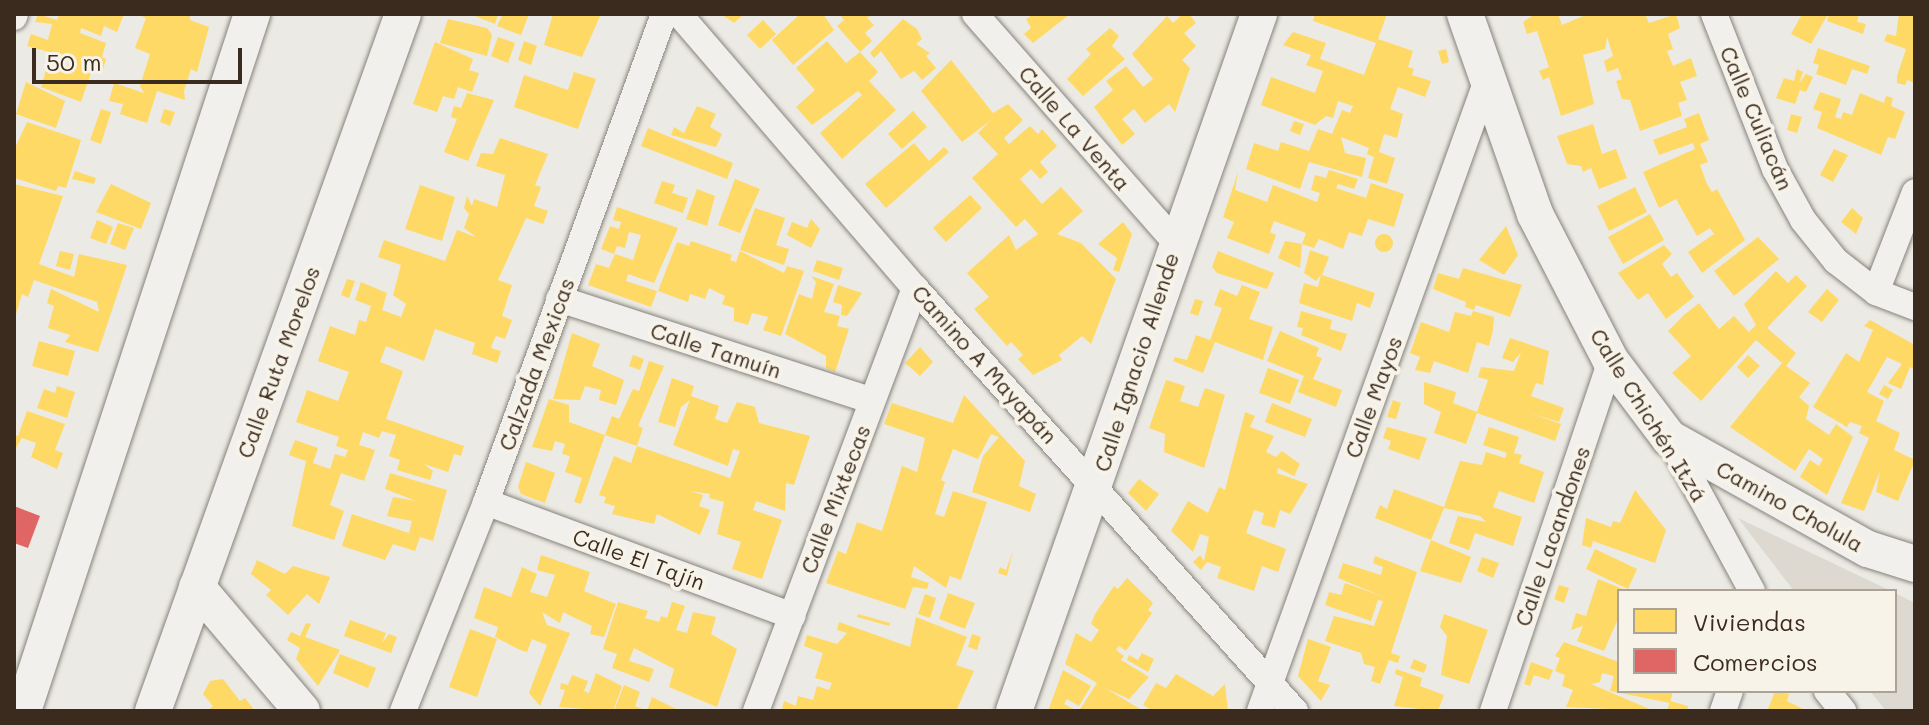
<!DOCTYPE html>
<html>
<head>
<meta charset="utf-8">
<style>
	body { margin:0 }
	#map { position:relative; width:1929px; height:725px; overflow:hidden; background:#eceae4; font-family:Mali,sans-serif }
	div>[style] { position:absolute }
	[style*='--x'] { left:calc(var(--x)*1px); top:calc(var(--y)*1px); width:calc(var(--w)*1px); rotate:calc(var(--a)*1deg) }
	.green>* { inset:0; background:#ddd9d0 }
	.homes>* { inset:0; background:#ffd966 }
	.round { border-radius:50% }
	.shops>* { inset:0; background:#e06666 }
	.roads { filter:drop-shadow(0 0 2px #86827c) drop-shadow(0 0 2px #86827c) }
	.street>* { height:26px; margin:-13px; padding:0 13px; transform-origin:13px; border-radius:13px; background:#f1f0ec }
	.secondary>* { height:36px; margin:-18px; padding:0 18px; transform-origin:18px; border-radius:18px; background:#f1f0ec }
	span { translate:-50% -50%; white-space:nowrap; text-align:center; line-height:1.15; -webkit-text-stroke:8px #f7f3e8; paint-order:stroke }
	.street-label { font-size:22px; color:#3b2a1e }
	.frame { position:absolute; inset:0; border:16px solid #3b2a1e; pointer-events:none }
	.legend { position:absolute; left:1617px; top:589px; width:280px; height:104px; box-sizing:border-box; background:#f7f3e8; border:2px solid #aca397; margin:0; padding:10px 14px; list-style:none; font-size:24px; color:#3b2a1e }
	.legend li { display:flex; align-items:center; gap:16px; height:40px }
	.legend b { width:40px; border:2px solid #aca397 }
	.scale { position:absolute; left:32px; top:48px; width:210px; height:36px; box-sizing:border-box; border:4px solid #3b2a1e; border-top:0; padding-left:10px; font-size:24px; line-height:28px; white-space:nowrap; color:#3b2a1e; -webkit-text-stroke:6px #f7f3e8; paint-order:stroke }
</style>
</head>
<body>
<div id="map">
	<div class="green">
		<i style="clip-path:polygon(1738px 518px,1891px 591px,1794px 591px)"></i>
		<i style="clip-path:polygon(1895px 593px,1915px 603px,1915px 711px,1886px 711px,1870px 691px,1895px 691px)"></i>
	</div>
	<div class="homes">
		<i style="clip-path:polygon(38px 14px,57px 20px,59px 14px,124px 14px,117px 32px,104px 26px,101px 36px,81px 28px,80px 33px,106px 43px,102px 57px,106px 59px,102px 73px,92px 70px,81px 102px,41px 87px,47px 67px,53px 69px,55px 62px,68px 66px,71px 58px,27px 46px,31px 34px,48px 40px,52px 24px,35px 22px)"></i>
		<i style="clip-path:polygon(137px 14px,190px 14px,190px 20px,209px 27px,197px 72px,191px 69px,184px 91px,185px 100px,157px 91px,147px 123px,120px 114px,123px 104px,109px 101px,114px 83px,144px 93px,140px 86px,150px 54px,135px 48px,146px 18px)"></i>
		<i style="clip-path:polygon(470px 14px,498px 14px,495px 24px)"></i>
		<i style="clip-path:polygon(503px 14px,529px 14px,521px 35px,497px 26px)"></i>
		<i style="clip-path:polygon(553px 14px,601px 14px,582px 57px,544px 45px)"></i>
		<i style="clip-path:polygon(721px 14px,744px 14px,734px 23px)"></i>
		<i style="clip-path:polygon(800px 14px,823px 14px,834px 30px,793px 65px,772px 40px)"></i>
		<i style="clip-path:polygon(839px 14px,872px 14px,867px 18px,874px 25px,865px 33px,872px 41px,860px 52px,837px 26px,844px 20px)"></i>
		<i style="clip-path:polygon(1034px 14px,1070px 14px,1033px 43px,1024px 34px,1031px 28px,1026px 19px)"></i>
		<i style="clip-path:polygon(1177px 14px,1189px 14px,1196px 23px,1184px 33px,1196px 46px,1182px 60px,1190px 68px,1175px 112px,1169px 104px,1145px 123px,1134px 109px,1122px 119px,1135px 134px,1122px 145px,1094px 107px,1113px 90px,1106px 81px,1126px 66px,1143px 87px,1153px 79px,1132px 54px,1167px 16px,1173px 23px,1180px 17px)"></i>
		<i style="clip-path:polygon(1315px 14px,1387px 14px,1378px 39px,1413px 51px,1408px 67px,1414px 69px,1412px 75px,1431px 81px,1425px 97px,1398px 87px,1390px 109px,1403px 114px,1397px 138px,1384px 134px,1379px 152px,1395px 158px,1387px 184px,1368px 178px,1374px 157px,1367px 154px,1369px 148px,1341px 137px,1345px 153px,1366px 158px,1362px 177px,1309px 162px,1300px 189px,1246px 169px,1254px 143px,1278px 151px,1281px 142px,1309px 151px,1318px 129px,1332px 134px,1342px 110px,1350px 113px,1353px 106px,1338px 101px,1333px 118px,1326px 116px,1315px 125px,1261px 105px,1271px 77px,1315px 93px,1323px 71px,1306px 65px,1311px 55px,1283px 45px,1293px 32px,1326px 43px,1320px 59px,1364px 75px,1376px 43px,1313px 21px)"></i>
		<i style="clip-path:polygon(1535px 14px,1558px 14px,1562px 25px,1588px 14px,1645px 14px,1649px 23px,1676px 14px,1680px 28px,1668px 34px,1673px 49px,1667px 51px,1673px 66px,1691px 58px,1697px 76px,1680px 82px,1687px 100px,1678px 103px,1682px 116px,1640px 131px,1630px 100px,1622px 99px,1616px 81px,1622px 79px,1618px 68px,1607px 72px,1604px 61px,1613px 56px,1607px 37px,1605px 49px,1583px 55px,1594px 104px,1561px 116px,1549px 77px,1543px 80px,1539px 71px,1549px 67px,1537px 31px,1527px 34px,1523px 22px)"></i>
		<i style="clip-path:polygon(1802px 14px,1828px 14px,1811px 44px,1791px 34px)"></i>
		<i style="clip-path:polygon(1829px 14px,1859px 14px,1857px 22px,1866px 24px,1863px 34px,1827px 21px)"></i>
		<i style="clip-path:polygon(1899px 14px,1915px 14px,1915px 83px,1907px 80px,1905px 85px,1897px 83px,1897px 76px,1906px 49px,1884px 41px,1887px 34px,1896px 36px)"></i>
		<i style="clip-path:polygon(448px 19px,487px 28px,492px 35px,487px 56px,440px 43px)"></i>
		<i style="clip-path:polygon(903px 19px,917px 29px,922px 39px,916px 44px,930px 53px,926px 56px,936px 68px,922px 80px,914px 71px,901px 79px,881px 51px,874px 58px,870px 53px)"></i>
		<i style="clip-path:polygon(763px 20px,776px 34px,760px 49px,747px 35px)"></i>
		<i style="clip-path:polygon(1110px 28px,1119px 36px,1112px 46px,1125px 59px,1083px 96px,1067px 79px,1091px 54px,1086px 49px)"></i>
		<i style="clip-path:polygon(498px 37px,515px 43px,508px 63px,491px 56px)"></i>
		<i style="clip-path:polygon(524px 41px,537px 46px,531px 65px,518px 60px)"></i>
		<i style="clip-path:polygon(827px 41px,846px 63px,860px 52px,878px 72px,869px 81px,896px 110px,842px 159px,820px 133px,862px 95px,858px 91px,812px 125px,796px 107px,815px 90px,796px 68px)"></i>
		<i style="clip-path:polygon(435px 42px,473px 59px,469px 70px,479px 73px,472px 92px,458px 87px,454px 99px,443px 96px,437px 112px,413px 104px)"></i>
		<i style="clip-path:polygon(1818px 48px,1870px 66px,1867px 74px,1852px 69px,1846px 85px,1816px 74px,1819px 65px,1813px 63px)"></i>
		<i style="clip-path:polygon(1446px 49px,1449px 62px,1442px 64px,1438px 51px)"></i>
		<i style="clip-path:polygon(951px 60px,993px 113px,1008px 104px,1023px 120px,1004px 138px,1009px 144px,1030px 126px,1038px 134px,1042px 129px,1057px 146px,1040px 162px,1048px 172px,1040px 179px,1031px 169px,1020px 179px,1042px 204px,1061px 187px,1083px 211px,1057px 234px,1081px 243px,1116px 279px,1091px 344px,1082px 336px,1059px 355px,1062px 360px,1033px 375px,1018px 359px,1023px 355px,1011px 342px,1007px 346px,974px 309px,989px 297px,967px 273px,1009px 235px,1016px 250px,1038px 234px,1025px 219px,1016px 227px,972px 178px,998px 154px,978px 133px,991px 120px,962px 142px,921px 91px)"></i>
		<i style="clip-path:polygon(1797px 69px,1803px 72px,1799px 83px,1806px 74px,1813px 77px,1806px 92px,1800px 90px,1795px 104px,1776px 98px,1784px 78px,1794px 81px)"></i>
		<i style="clip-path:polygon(574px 72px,596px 79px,578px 129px,514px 107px,524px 75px,568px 90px)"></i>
		<i style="clip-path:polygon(26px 82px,65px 101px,56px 128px,16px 114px)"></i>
		<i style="clip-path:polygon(1820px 92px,1841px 99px,1835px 117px,1841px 119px,1843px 112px,1852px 115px,1860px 93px,1884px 103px,1886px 96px,1893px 98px,1891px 106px,1905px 112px,1895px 139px,1888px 137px,1881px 155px,1817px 128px,1822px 112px,1813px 109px)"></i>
		<i style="clip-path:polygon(467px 93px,494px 100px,468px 161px,444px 152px,457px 119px,451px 117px,454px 106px,461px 108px)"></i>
		<i style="clip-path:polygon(697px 106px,716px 114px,710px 127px,722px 134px,716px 147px,671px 135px,674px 127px,684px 133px)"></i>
		<i style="clip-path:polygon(101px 109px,111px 112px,101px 144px,90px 140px)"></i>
		<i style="clip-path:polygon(164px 109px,175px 112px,170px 126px,160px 122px)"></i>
		<i style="clip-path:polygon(913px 111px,927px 127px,902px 149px,888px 134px)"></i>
		<i style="clip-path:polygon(1699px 113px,1709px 140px,1700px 144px,1708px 162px,1700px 165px,1707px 184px,1712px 192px,1717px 189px,1745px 240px,1702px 273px,1688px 252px,1714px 234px,1710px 228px,1697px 236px,1676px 199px,1659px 208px,1643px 172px,1695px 149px,1693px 143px,1659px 155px,1653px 140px,1687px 127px,1684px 119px)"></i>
		<i style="clip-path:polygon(1791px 114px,1802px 117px,1797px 133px,1787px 130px)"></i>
		<i style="clip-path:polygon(1294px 121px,1304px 124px,1300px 135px,1290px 131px)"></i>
		<i style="clip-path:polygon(27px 122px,81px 140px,66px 188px,58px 186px,56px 191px,14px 178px,14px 150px)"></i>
		<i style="clip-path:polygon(1593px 124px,1602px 154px,1616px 149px,1627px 178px,1599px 189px,1591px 168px,1583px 172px,1581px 166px,1567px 164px,1557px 136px)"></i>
		<i style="clip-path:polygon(648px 128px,733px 163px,727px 179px,641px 146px)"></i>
		<i style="clip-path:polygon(500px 138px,548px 154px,535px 185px,541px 187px,534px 206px,548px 211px,543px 224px,526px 218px,498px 280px,512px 285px,502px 316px,512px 320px,505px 339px,496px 336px,493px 342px,491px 348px,501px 351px,497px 363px,472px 354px,475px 343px,435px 329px,424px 361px,386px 346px,380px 362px,403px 371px,386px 419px,464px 446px,461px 456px,454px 454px,448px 472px,424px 464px,433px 471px,430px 480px,397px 470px,400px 460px,389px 456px,396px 435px,382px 431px,379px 438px,363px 432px,359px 445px,375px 450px,364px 481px,341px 473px,330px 505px,344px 511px,334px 540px,292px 526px,306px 461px,289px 455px,295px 440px,318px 448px,313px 463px,330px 469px,335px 454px,345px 457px,348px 450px,336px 446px,339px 437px,296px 422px,307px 390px,338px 401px,349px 372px,318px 361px,330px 326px,355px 335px,359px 320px,366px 322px,371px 306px,355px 300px,361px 282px,387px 293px,382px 310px,401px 317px,406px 304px,393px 295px,401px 265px,378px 257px,384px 240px,445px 261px,457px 230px,476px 237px,464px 228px,469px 214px,464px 208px,467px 196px,472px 206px,474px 199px,497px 207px,505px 175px,476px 166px,481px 153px,493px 154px)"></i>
		<i style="clip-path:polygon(914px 143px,929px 161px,944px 147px,949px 152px,886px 208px,865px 184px)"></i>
		<i style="clip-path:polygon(1834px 149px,1848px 155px,1833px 182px,1820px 175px)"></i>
		<i style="clip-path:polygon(1329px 170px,1358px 179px,1354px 189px,1338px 184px,1336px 188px,1366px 198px,1371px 183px,1404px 194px,1394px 227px,1368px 219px,1362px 236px,1349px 232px,1343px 249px,1319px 239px,1314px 248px,1302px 244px,1306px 233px,1274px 221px,1270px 232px,1276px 235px,1269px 254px,1227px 238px,1234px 222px,1223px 217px,1238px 172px,1235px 190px,1267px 202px,1273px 185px,1317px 202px,1320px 193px,1311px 190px,1315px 175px,1326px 178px)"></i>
		<i style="clip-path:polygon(75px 171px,96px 178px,94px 184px,72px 179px)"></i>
		<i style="clip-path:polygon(735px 179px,760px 189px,740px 233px,718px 225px)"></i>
		<i style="clip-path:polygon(662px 181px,675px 185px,672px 193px,688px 198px,683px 213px,654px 203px)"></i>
		<i style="clip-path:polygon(14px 184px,63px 196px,39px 264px,74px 277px,79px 254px,127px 265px,98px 352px,65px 342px,70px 335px,48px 328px,54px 306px,47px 303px,51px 289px,99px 312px,97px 302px,34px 280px,28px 297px,22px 294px,14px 321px)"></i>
		<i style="clip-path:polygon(111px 184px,151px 203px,141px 229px,96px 212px)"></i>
		<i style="clip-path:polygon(420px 185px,455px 197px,442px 241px,405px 229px)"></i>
		<i style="clip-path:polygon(1635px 187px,1647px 212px,1609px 231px,1597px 206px)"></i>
		<i style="clip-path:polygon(697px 189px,715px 196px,707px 226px,686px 219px)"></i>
		<i style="clip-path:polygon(970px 195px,982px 208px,946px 242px,933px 228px)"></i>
		<i style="clip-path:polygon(617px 207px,678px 228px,654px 283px,628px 274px,626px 281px,657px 291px,651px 307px,588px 285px,596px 264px,609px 268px,615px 254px,633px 260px,641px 235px,629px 232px,625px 248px,617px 246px,614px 254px,601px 249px,610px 226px,619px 229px,621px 222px,613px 220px)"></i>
		<i style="clip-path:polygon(755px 208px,785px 218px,776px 245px,789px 249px,784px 265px,740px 250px)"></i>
		<i style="clip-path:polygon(1852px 208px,1863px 218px,1856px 234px,1841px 222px)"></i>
		<i style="clip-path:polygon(1650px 214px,1664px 240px,1623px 264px,1608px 237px)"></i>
		<i style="clip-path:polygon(811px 219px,820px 229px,811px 248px,787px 235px,792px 222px,807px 228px)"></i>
		<i style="clip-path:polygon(97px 220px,113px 227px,106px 244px,90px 238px)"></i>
		<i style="clip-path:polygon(1123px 222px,1132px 234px,1119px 272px,1113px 270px,1117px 258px,1098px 244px)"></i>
		<i style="clip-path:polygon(118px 223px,134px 228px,125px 250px,110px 244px)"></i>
		<i style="clip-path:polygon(1506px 226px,1518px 255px,1504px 275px,1479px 260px)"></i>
		<i class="round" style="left:1375px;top:234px;width:18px;height:18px"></i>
		<i style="clip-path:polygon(1758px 237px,1779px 259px,1734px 296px,1714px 271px)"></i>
		<i style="clip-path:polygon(691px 241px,732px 255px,730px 260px,736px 262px,740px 251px,784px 273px,787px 266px,804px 271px,781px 336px,763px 330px,768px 317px,752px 313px,748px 325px,734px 321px,734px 308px,722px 304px,725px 296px,709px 288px,705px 299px,690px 294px,688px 302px,658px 291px,677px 242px,689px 246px)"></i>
		<i style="clip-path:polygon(1285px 241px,1302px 244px,1300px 268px,1278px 258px)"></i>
		<i style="clip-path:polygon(1664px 245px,1672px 254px,1662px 264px,1671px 277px,1677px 273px,1694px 297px,1666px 319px,1648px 293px,1638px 300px,1618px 273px)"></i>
		<i style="clip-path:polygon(1310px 250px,1329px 257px,1322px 275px,1375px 293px,1370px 308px,1357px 303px,1352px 321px,1299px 303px,1304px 283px,1318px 287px,1321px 275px,1316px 281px,1304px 273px)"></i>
		<i style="clip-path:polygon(60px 251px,74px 254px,70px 270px,56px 266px)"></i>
		<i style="clip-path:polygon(1218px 251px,1274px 273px,1267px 289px,1217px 273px,1212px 267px)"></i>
		<i style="clip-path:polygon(817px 260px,843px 268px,839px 280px,813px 271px)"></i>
		<i style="clip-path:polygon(1463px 268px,1522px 285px,1510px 317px,1476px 305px,1474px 310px,1465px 307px,1466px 302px,1433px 289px,1438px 273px,1459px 279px)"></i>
		<i style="clip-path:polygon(1776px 271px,1788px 283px,1796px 275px,1807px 286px,1767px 328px,1796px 353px,1786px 366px,1810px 383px,1799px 397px,1809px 406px,1806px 419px,1829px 435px,1836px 424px,1853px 437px,1827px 495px,1800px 477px,1810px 460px,1819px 466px,1823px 459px,1809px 449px,1795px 471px,1730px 427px,1782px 363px,1756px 340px,1701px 401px,1672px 373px,1691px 356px,1668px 331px,1684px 315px,1699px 303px,1719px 329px,1734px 316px,1749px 332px,1756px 325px,1744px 304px)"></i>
		<i style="clip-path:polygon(811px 276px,834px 284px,824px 312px,840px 316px,837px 326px,849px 329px,835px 372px,826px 368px,826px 356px,785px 334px,799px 294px,812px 299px,816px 282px)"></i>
		<i style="clip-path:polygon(347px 279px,355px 281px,349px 298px,341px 295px)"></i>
		<i style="clip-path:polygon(838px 285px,862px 293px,847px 316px,841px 315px,842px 305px,833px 302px)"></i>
		<i style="clip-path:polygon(1242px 285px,1260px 292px,1249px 319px,1273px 327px,1263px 360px,1215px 342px,1203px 373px,1173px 361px,1175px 357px,1187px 360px,1196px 335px,1210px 340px,1222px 308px,1214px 305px,1220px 289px,1237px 296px)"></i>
		<i style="clip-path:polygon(1827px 289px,1839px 300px,1822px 322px,1808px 312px)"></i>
		<i style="clip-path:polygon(1195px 299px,1203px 301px,1198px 316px,1190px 313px)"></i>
		<i style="clip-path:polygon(1301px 311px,1332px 320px,1330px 329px,1347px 334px,1341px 351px,1301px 335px,1303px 328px,1297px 327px)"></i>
		<i style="clip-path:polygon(1473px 311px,1494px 317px,1493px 330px,1489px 346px,1477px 342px,1468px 373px,1434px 361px,1430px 373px,1415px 370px,1420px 357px,1410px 353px,1421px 322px,1449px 332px,1455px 312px,1471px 316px)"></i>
		<i style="clip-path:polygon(1870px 320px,1915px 345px,1915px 370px,1910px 367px,1901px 389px,1888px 383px,1902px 364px,1887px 357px,1867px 392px,1884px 401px,1876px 421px,1900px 433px,1894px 450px,1915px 460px,1898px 501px,1876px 492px,1880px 471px,1864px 511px,1841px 503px,1869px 438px,1859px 433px,1862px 426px,1850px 422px,1847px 427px,1813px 407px,1846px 353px,1859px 362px,1873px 330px,1864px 326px)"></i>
		<i style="clip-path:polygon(1280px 331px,1319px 348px,1316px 356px,1322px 358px,1313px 379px,1342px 390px,1336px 407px,1298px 392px,1304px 376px,1267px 361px)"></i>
		<i style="clip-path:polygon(572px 333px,600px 344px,592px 366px,624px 380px,616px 405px,599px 400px,601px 390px,585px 386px,580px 400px,553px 399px)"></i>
		<i style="clip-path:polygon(1510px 338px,1549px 351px,1543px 385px,1536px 383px,1531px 396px,1564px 408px,1559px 422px,1529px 413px,1561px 424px,1555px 441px,1477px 413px,1466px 444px,1434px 433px,1441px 412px,1424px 404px,1424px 382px,1456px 392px,1453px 403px,1477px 412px,1488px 380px,1478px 377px,1481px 367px,1514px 371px,1521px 352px,1513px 362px,1502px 358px)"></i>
		<i style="clip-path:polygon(39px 341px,75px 351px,68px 376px,32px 366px)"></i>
		<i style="clip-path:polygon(920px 347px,933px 362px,920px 376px,905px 363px)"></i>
		<i style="clip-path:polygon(633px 355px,644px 359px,640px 370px,629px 366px)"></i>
		<i style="clip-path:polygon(1748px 355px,1760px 366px,1748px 378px,1737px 367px)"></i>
		<i style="clip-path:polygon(649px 361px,664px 366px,638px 426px,643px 428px,637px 446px,730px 478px,740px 451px,733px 449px,728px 466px,673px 445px,690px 400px,681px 407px,675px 427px,658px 422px,672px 378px,694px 386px,691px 396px,719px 406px,715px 419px,727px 423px,737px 402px,755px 407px,759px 423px,810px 436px,794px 485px,786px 483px,785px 511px,756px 501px,753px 510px,782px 520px,762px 579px,732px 569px,741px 542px,717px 534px,724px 502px,709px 498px,710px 494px,690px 491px,703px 495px,699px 506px,710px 510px,700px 535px,657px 514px,654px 524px,612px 514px,615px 506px,604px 503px,606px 497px,599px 495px,614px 456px,631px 463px,637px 446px,605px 435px,612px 416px,619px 419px,633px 389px,639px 391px)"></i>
		<i style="clip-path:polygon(1268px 368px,1299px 380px,1290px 404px,1259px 393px)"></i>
		<i style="clip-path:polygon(1166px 380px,1185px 386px,1180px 401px,1198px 407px,1205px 388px,1225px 395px,1204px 468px,1164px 452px,1165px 434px,1149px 428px)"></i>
		<i style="clip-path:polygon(1884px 385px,1893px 390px,1888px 399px,1879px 394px)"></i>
		<i style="clip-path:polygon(57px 386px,75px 392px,67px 418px,37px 408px,44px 389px,55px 393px)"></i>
		<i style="clip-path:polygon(964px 395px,1025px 461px,1019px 486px,1036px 494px,1030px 512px,972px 492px,983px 456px,999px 437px,991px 434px,978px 459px,953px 449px,941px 480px,945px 482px,935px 514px,944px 517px,953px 491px,987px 502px,961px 580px,950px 576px,946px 588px,914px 566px,911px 577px,929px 583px,927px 589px,913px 587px,905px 609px,826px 583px,838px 551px,846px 554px,857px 522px,882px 531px,902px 466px,917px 472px,925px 438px,884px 424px,892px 403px,953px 423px)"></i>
		<i style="clip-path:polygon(549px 399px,569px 405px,569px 422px,605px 435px,581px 504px,574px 502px,582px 478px,565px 472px,570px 456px,562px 454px,565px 444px,555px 441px,552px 451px,532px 447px)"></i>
		<i style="clip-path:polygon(1393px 400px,1401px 403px,1396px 419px,1387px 417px)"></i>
		<i style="clip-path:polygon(1272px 403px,1312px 419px,1305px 437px,1265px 422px)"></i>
		<i style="clip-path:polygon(27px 411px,65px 424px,55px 450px,63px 453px,57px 469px,31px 457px,36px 443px,22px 438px,14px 451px,14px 435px,18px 436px)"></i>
		<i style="clip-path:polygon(1245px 412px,1255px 416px,1250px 427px,1274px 436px,1266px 452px,1276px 457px,1282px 451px,1300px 464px,1294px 476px,1278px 468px,1277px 473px,1308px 484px,1290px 514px,1280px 510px,1275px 528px,1261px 524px,1264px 513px,1254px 510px,1246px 533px,1286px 549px,1278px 572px,1262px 566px,1254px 591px,1217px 578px,1221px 567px,1207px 562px,1201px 570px,1193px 562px,1200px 555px,1204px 561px,1209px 537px,1200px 534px,1193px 552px,1171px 531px,1188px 501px,1208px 513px,1219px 487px,1225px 490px)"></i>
		<i style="clip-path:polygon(1387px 427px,1427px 438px,1419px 460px,1388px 449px,1391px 441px,1383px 438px)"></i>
		<i style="clip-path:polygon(1489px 427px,1519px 437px,1514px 453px,1522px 455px,1519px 463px,1544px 472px,1534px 503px,1499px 491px,1493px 507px,1522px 517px,1513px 546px,1475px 533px,1469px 550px,1449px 543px,1458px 516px,1486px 522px,1480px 516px,1444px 508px,1431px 540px,1471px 557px,1461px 583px,1420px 571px,1431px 540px,1375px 518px,1380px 505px,1387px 509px,1394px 489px,1444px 507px,1460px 461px,1482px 465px,1486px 452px,1505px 458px,1507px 453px,1483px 445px)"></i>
		<i style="clip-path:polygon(526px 462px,555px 473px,545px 503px,521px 494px,518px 487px)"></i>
		<i style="clip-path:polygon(390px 473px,447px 490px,433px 541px,420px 537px,415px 551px,393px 544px,385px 560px,342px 546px,352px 514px,409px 533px,412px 521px,387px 516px,393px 497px,416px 501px,385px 489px)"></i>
		<i style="clip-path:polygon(1139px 479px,1159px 494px,1146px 511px,1128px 493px)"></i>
		<i style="clip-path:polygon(1635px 490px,1666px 530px,1655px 563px,1593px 541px,1591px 548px,1582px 545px,1586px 518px,1611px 527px,1613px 521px,1620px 523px)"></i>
		<i style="clip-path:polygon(1595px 549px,1637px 569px,1628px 589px,1586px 569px)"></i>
		<i style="clip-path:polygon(1013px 551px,1007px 576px,998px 573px,1000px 567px,1006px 570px)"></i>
		<i style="clip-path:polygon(541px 555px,590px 572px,584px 591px,616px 604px,604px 637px,590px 634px,592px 626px,569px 615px,563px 612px,560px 623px,542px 612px,547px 625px,570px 633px,540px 706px,529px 693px,547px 645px,532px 639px,527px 652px,520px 650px,495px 637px,498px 627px,474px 618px,484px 587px,511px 597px,522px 567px,537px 574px,530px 592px,547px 597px,555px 575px,537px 570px)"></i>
		<i style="clip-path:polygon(1375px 556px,1417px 572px,1391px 653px,1400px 656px,1398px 663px,1389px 660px,1380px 684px,1371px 681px,1375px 667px,1364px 664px,1361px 653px,1325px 641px,1334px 616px,1374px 626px,1383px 601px,1378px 600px,1371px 621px,1325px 605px,1329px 592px,1341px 595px,1345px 583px,1384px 597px,1338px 578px,1343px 563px,1381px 575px,1383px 567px,1373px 563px)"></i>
		<i style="clip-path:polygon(1482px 557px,1499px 563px,1493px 578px,1477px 571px)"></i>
		<i style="clip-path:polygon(257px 560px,285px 574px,293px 566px,330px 577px,319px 604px,307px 594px,288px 615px,266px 595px,271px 590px,251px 574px)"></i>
		<i style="clip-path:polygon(1127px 578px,1153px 603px,1148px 610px,1152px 613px,1126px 651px,1119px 646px,1116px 650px,1124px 656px,1121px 660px,1149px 677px,1129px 699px,1105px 688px,1140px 709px,1079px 711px,1097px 683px,1065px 664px,1076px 633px,1091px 642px,1099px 630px,1091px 624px,1095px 614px,1114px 586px,1118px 589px)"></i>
		<i style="clip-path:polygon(1598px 579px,1628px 591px,1619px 591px,1617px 621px,1604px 651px,1577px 641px,1583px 626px,1571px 630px,1576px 613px,1586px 616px)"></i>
		<i style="clip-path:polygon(1559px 585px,1569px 588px,1564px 603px,1554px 599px)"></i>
		<i style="clip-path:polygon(948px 593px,975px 603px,965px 629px,939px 619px)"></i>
		<i style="clip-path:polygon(925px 594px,936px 598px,930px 618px,918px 614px)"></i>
		<i style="clip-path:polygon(618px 602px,648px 611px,645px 618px,659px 622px,661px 616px,667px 618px,672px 602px,685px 606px,676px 630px,687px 633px,693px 612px,716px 617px,711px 634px,737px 649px,717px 707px,669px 687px,674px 669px,634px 648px,629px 661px,654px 669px,649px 682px,612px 668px,617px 654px,603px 649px)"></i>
		<i style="clip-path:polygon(858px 614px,890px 623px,889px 626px,857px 617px)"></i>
		<i style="clip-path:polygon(1444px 614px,1488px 630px,1469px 684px,1441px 675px,1447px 636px,1440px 627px)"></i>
		<i style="clip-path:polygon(916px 617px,967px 637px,956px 665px,974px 671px,957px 709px,782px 709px,784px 701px,796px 706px,798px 696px,813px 700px,817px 686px,829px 690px,832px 683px,815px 678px,823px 653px,804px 646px,807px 635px,837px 644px,847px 633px,837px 630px,839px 622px,910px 647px)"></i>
		<i style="clip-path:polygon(350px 620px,386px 633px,382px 643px,389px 634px,397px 637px,391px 653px,344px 636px)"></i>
		<i style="clip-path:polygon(306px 623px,311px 624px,305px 637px,340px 650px,318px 686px,296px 659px,300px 648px,287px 640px,291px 632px,300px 636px)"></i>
		<i style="clip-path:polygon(470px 629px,497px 639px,477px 697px,449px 687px)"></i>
		<i style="clip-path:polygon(972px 634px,981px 637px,977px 650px,968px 647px)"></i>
		<i style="clip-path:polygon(1308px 639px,1331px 647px,1318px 681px,1330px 685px,1321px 701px,1298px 676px)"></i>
		<i style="clip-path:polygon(1564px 642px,1619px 662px,1619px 691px,1673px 691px,1670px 703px,1610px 691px,1614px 676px,1602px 673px,1600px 682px,1591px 684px,1654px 711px,1566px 707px,1573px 690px,1562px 686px,1565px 675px,1555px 671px,1560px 658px,1555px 656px)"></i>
		<i style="clip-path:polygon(1142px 653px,1154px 659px,1148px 672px,1127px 660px,1129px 655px,1138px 660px)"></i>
		<i style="clip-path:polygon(340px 654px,376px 668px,368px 688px,333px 673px)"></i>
		<i style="clip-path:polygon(1414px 659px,1427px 665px,1424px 673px,1410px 668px)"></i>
		<i style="clip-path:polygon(1531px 662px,1553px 670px,1549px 680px,1534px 675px,1530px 686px,1524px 684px)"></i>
		<i style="clip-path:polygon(1396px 669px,1422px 678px,1420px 686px,1444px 695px,1438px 711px,1394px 706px,1403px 677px,1395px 674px)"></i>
		<i style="clip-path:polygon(1063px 670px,1091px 686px,1079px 706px,1067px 699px,1064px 704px,1077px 711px,1048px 711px)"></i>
		<i style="clip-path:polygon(596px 673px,622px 686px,613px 711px,559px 707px,565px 690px,560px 689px,561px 683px,568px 685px,572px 675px,588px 681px,584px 691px,589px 693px)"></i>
		<i style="clip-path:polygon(1176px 674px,1213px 696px,1225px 684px,1228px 711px,1153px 711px,1143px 705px,1156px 683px,1166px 688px)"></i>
		<i style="clip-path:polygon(223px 679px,240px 701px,245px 698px,255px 711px,208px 711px,213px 706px,203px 694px,210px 681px)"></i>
		<i style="clip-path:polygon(624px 685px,640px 692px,635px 706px,647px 711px,652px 697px,680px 711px,614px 711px)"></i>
		<i style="clip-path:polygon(1775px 691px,1789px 694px,1787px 701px,1807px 711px,1750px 711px,1768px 709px)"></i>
		<i style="clip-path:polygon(1670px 701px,1688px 706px,1687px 711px,1667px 711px)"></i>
	</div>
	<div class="shops">
		<i style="clip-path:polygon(14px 506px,40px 516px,28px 548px,14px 543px)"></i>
	</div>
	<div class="roads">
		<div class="street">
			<i style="--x:679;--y:14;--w:362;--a:49.3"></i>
			<i style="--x:915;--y:288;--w:569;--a:48.07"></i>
			<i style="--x:975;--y:14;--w:303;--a:48.7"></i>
			<i style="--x:1714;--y:14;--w:167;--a:68.5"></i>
			<i style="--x:1775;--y:169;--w:58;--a:61.2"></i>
			<i style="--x:1803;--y:220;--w:53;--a:51.2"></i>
			<i style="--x:1836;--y:261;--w:51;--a:37.8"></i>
			<i style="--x:1876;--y:292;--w:42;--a:21"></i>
			<i style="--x:14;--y:17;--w:3;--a:-72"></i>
			<i style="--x:1876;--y:292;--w:107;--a:-68.7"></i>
			<i style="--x:559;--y:299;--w:329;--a:18"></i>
			<i style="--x:1669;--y:438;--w:174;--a:61.5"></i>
			<i style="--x:486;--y:502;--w:327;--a:20.4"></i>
			<i style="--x:1827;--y:691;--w:26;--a:51"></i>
			<i style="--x:403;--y:711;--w:225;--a:-68.3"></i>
			<i style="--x:486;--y:502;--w:519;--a:-69.96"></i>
			<i style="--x:756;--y:711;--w:452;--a:-69.4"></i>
			<i style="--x:1260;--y:711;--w:667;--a:-70.21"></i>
			<i style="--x:1493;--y:711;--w:369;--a:-71.4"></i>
			<i style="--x:1723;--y:711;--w:21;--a:-71"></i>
		</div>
		<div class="secondary">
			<i style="--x:1465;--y:14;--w:212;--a:70.7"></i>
			<i style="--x:1535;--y:214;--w:165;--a:62.7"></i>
			<i style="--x:1611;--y:361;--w:96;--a:53"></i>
			<i style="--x:1669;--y:438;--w:228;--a:29.2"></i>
			<i style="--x:1868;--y:549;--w:49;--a:17.7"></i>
			<i style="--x:197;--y:587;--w:162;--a:49.7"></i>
			<i style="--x:23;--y:711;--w:734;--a:-71.81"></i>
			<i style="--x:153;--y:711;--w:740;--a:-70.27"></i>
			<i style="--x:1014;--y:711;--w:739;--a:-70.63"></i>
		</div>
	</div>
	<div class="street-label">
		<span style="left:1757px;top:118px;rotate:67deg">Calle Culiacán</span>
		<span style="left:1075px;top:128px;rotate:49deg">Calle La Venta</span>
		<span style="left:716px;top:350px;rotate:18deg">Calle Tamuín</span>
		<span style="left:278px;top:362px;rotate:-70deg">Calle Ruta Morelos</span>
		<span style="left:1136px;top:362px;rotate:-72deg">Calle Ignacio Allende</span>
		<span style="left:536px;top:364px;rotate:-70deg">Calzada Mexicas</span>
		<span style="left:985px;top:364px;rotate:48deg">Camino A Mayapán</span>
		<span style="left:1373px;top:397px;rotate:-70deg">Calle Mayos</span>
		<span style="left:1649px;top:415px;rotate:58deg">Calle Chichén Itzá</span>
		<span style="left:835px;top:499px;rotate:-69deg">Calle Mixtecas</span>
		<span style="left:1790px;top:506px;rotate:29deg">Camino Cholula</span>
		<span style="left:1552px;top:536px;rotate:-71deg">Calle Lacandones</span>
		<span style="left:639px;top:559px;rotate:20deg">Calle El Tajín</span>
	</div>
	<div class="frame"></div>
	<ul class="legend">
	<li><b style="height:22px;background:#ffd966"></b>Viviendas</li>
	<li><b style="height:22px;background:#e06666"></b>Comercios</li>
	</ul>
	<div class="scale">50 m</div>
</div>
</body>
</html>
